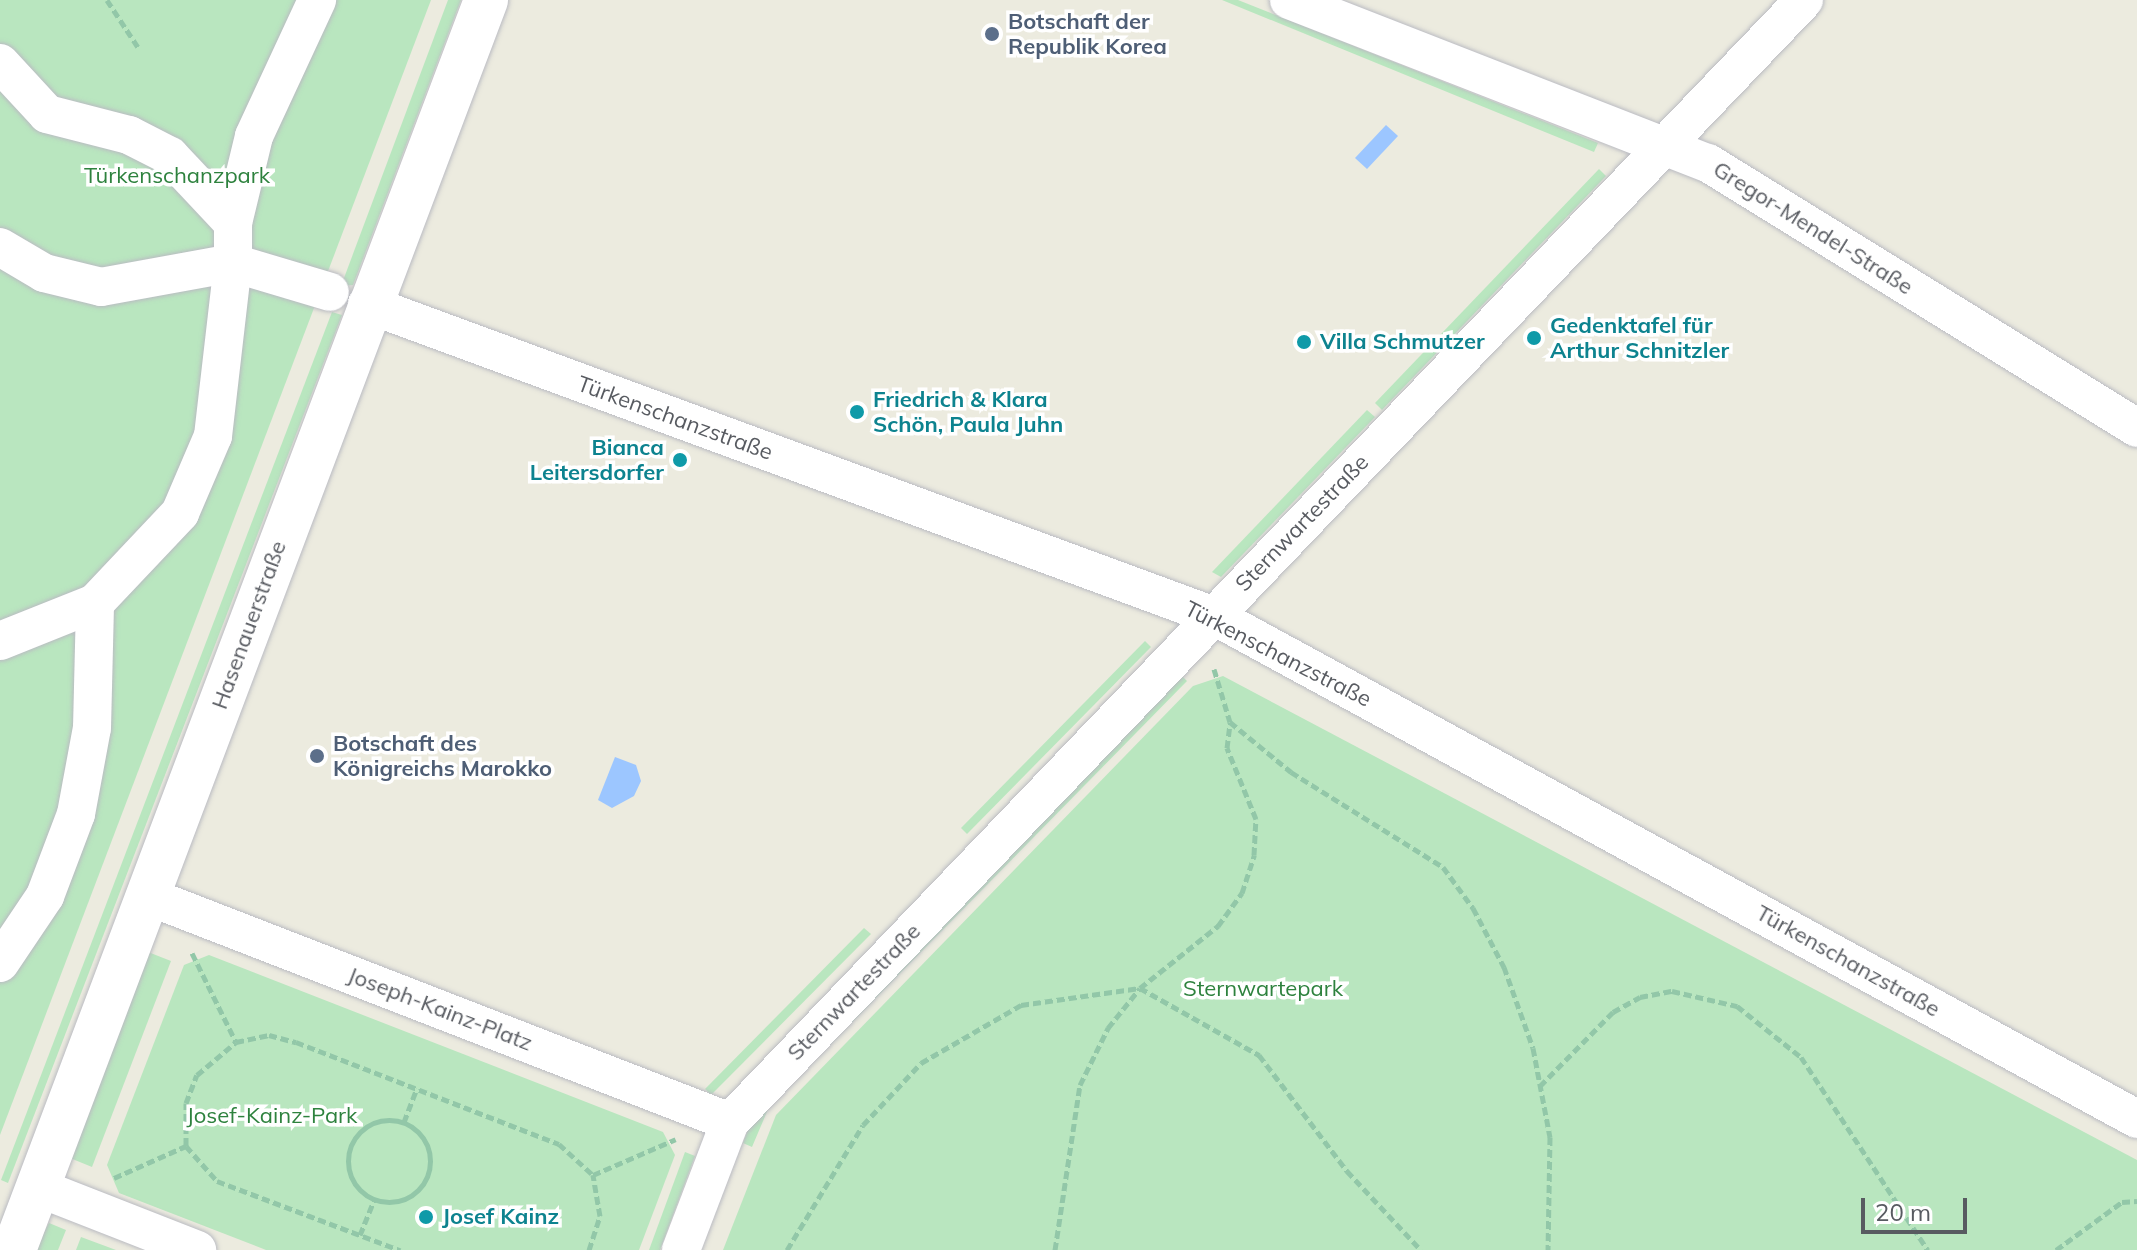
<!DOCTYPE html>
<html>
<head>
<meta charset="utf-8">
<style>
	body { margin:0 }
	#map { position:relative; width:2137px; height:1250px; overflow:hidden; background:#ecebdf; font-family:Mulish,sans-serif }
	div>[style] { position:absolute }
	[style*='--x'] { left:calc(var(--x)*1px); top:calc(var(--y)*1px); width:calc(var(--w)*1px); rotate:calc(var(--a)*1deg) }
	.green>* { inset:0; background:#b9e6bf }
	.water>* { inset:0; background:#9cc6ff }
	.path>* { height:5px; margin-top:-2.5px; transform-origin:0; background:repeating-linear-gradient(90deg,#92c7a8 0 8px,transparent 0 12px) }
	.path>.ring { margin:-2.5px; padding:0; box-sizing:content-box; background:none; border:5px solid #92c7a8; border-radius:50% }
	.roads { filter:drop-shadow(0 0 2px #babbc2) drop-shadow(0 0 2px #babbc2) }
	.street>* { height:38px; margin:-19px; padding:0 19px; transform-origin:19px; border-radius:19px; background:#fff }
	.secondary>* { height:44px; margin:-22px; padding:0 22px; transform-origin:22px; border-radius:22px; background:#fff }
	.dots>* { width:22px; height:22px; translate:-50% -50%; box-sizing:border-box; border:4px solid #fff; border-radius:50% }
	span { translate:-50% -50%; white-space:nowrap; text-align:center; line-height:1.15; -webkit-text-stroke:7px #fff; paint-order:stroke }
	.service-label { font-size:22px; color:#4e5e75; font-weight:700 }
	.left { translate:0 -50%; text-align:left }
	.park-label { font-size:22px; color:#2e823e }
	.street-label { font-size:22px; color:#585b61 }
	.culture-label { font-size:22px; color:#0d838f; font-weight:700 }
	.right { translate:-100% -50%; text-align:right }
	.scale { position:absolute; left:1861px; top:1198px; width:106px; height:36px; box-sizing:border-box; border:4px solid #585b61; border-top:0; padding-left:10px; font-size:24px; line-height:28px; white-space:nowrap; color:#585b61; -webkit-text-stroke:6px #fff; paint-order:stroke }
</style>
</head>
<body>
<div id="map">
	<div class="green">
		<i style="clip-path:polygon(0 0,431px 0,0 1135px)"></i>
		<i style="clip-path:polygon(448px 0,461px 0,353px 285px,341px 286px)"></i>
		<i style="clip-path:polygon(1222px 0,1238px 0,1598px 143px,1594px 152px)"></i>
		<i style="clip-path:polygon(1599px 169px,1606px 176px,1382px 410px,1375px 403px)"></i>
		<i style="clip-path:polygon(332px 312px,342px 315px,8px 1183px,1px 1180px)"></i>
		<i style="clip-path:polygon(1367px 410px,1375px 417px,1221px 577px,1212px 572px)"></i>
		<i style="clip-path:polygon(1145px 641px,1151px 647px,967px 834px,961px 828px)"></i>
		<i style="clip-path:polygon(1181px 675px,1187px 681px,769px 1107px,752px 1147px,743px 1143px,755px 1110px)"></i>
		<i style="clip-path:polygon(1223px 676px,2137px 1160px,2137px 1250px,723px 1250px,776px 1115px,1193px 686px)"></i>
		<i style="clip-path:polygon(864px 928px,871px 934px,711px 1095px,705px 1089px)"></i>
		<i style="clip-path:polygon(148px 952px,171px 961px,92px 1167px,70px 1158px)"></i>
		<i style="clip-path:polygon(209px 955px,663px 1132px,675px 1155px,639px 1250px,266px 1250px,119px 1193px,107px 1165px,184px 965px)"></i>
		<i style="clip-path:polygon(685px 1152px,695px 1156px,660px 1250px,649px 1250px)"></i>
		<i style="clip-path:polygon(49px 1223px,66px 1230px,58px 1250px,34px 1250px)"></i>
		<i style="clip-path:polygon(81px 1237px,116px 1250px,76px 1250px)"></i>
	</div>
	<div class="water">
		<i style="clip-path:polygon(1386px 125px,1398px 136px,1367px 169px,1355px 158px)"></i>
		<i style="clip-path:polygon(615px 757px,636px 765px,641px 781px,634px 796px,612px 808px,598px 800px)"></i>
	</div>
	<div class="path">
		<i style="--x:107;--y:0;--w:56;--a:56.6"></i>
		<i style="--x:1214;--y:669;--w:55;--a:73.2"></i>
		<i style="--x:1230;--y:722;--w:79;--a:39.3"></i>
		<i style="--x:1291;--y:772;--w:179;--a:32"></i>
		<i style="--x:1443;--y:867;--w:51;--a:53.8"></i>
		<i style="--x:1473;--y:908;--w:67;--a:62.3"></i>
		<i style="--x:1504;--y:967;--w:86;--a:70.3"></i>
		<i style="--x:1533;--y:1048;--w:91;--a:79.2"></i>
		<i style="--x:1550;--y:1137;--w:113;--a:91"></i>
		<i style="--x:192;--y:953;--w:99;--a:63.7"></i>
		<i style="--x:236;--y:1042;--w:34;--a:-12"></i>
		<i style="--x:269;--y:1035;--w:28;--a:15"></i>
		<i style="--x:296;--y:1042;--w:282;--a:21.2"></i>
		<i style="--x:559;--y:1144;--w:46;--a:42.4"></i>
		<i style="--x:593;--y:1175;--w:90;--a:-23.4"></i>
		<i style="--x:1540;--y:1086;--w:104;--a:-45.4"></i>
		<i style="--x:1613;--y:1012;--w:31;--a:-29"></i>
		<i style="--x:1640;--y:997;--w:33;--a:-11"></i>
		<i style="--x:1672;--y:991;--w:67;--a:13"></i>
		<i style="--x:1737;--y:1006;--w:82;--a:38.6"></i>
		<i style="--x:1801;--y:1057;--w:231;--a:56.7"></i>
		<i class="ring" style="left:348px;top:1120px;width:77px;height:77px"></i>
		<i style="--x:404;--y:1122;--w:36;--a:-69"></i>
		<i style="--x:186;--y:1146;--w:43;--a:-90"></i>
		<i style="--x:186;--y:1103;--w:30;--a:-69"></i>
		<i style="--x:197;--y:1075;--w:51;--a:-40.2"></i>
		<i style="--x:114;--y:1178;--w:79;--a:-24"></i>
		<i style="--x:186;--y:1146;--w:47;--a:48.5"></i>
		<i style="--x:217;--y:1181;--w:196;--a:20.7"></i>
		<i style="--x:360;--y:1235;--w:38;--a:-68"></i>
		<i style="--x:589;--y:1250;--w:36;--a:-72"></i>
		<i style="--x:600;--y:1216;--w:42;--a:-99.7"></i>
		<i style="--x:787;--y:1250;--w:146;--a:-58.7"></i>
		<i style="--x:863;--y:1125;--w:85;--a:-46.9"></i>
		<i style="--x:921;--y:1063;--w:116;--a:-30.1"></i>
		<i style="--x:1021;--y:1005;--w:120;--a:-8.1"></i>
		<i style="--x:1140;--y:988;--w:100;--a:-38.5"></i>
		<i style="--x:1218;--y:926;--w:41;--a:-54"></i>
		<i style="--x:1242;--y:893;--w:40;--a:-72"></i>
		<i style="--x:1254;--y:855;--w:36;--a:-87"></i>
		<i style="--x:1256;--y:819;--w:77;--a:-112.2"></i>
		<i style="--x:1227;--y:748;--w:26;--a:-83"></i>
		<i style="--x:1055;--y:1250;--w:167;--a:-81.4"></i>
		<i style="--x:1080;--y:1085;--w:64;--a:-63.8"></i>
		<i style="--x:1108;--y:1028;--w:51;--a:-51.3"></i>
		<i style="--x:1140;--y:988;--w:137;--a:29.4"></i>
		<i style="--x:1259;--y:1055;--w:146;--a:52.8"></i>
		<i style="--x:1347;--y:1171;--w:108;--a:46.9"></i>
		<i style="--x:2056;--y:1250;--w:82;--a:-36"></i>
		<i style="--x:2122;--y:1202;--w:15;--a:-4"></i>
	</div>
	<div class="roads">
		<div class="street">
			<i style="--x:1289;--y:0;--w:450;--a:21.3"></i>
			<i style="--x:1708;--y:163;--w:504;--a:31.7"></i>
			<i style="--x:0;--y:63;--w:69;--a:47.3"></i>
			<i style="--x:47;--y:114;--w:85;--a:14.4"></i>
			<i style="--x:129;--y:135;--w:46;--a:27.1"></i>
			<i style="--x:170;--y:156;--w:92;--a:46.8"></i>
			<i style="--x:0;--y:247;--w:51;--a:30.6"></i>
			<i style="--x:44;--y:273;--w:59;--a:13.8"></i>
			<i style="--x:101;--y:287;--w:134;--a:-10.3"></i>
			<i style="--x:233;--y:263;--w:40;--a:-90"></i>
			<i style="--x:233;--y:223;--w:89;--a:-76.4"></i>
			<i style="--x:254;--y:136;--w:150;--a:-65.1"></i>
			<i style="--x:367;--y:304;--w:903;--a:20.22"></i>
			<i style="--x:1214;--y:616;--w:1051;--a:28.59"></i>
			<i style="--x:0;--y:641;--w:102;--a:-21.8"></i>
			<i style="--x:95;--y:603;--w:124;--a:-46.6"></i>
			<i style="--x:180;--y:513;--w:84;--a:-66.8"></i>
			<i style="--x:213;--y:436;--w:174;--a:-83.4"></i>
			<i style="--x:233;--y:263;--w:101;--a:16.6"></i>
			<i style="--x:150;--y:897;--w:622;--a:21.2"></i>
			<i style="--x:0;--y:963;--w:81;--a:-56.1"></i>
			<i style="--x:45;--y:896;--w:88;--a:-69.3"></i>
			<i style="--x:76;--y:814;--w:87;--a:-79.5"></i>
			<i style="--x:92;--y:728;--w:125;--a:-88.6"></i>
			<i style="--x:39;--y:1188;--w:170;--a:21.4"></i>
			<i style="--x:681;--y:1250;--w:137;--a:-69.1"></i>
			<i style="--x:730;--y:1122;--w:1553;--a:-46.25"></i>
		</div>
		<div class="secondary">
			<i style="--x:14;--y:1250;--w:1336;--a:-69.31"></i>
		</div>
	</div>
	<div class="dots">
		<i style="left:992px;top:34px;background:#5c6f8a"></i>
		<i style="left:1534px;top:338px;background:#0f9aa8"></i>
		<i style="left:1304px;top:342px;background:#0f9aa8"></i>
		<i style="left:857px;top:412px;background:#0f9aa8"></i>
		<i style="left:680px;top:460px;background:#0f9aa8"></i>
		<i style="left:317px;top:756px;background:#5c6f8a"></i>
		<i style="left:426px;top:1217px;background:#0f9aa8"></i>
	</div>
	<div class="service-label">
		<span class="left" style="left:1008px;top:34px">Botschaft der<br>Republik Korea</span>
		<span class="left" style="left:333px;top:756px">Botschaft des<br>Königreichs Marokko</span>
	</div>
	<div class="park-label">
		<span style="left:177px;top:176px">Türkenschanzpark</span>
		<span style="left:1263px;top:989px">Sternwartepark</span>
		<span style="left:272px;top:1116px">Josef-Kainz-Park</span>
	</div>
	<div class="street-label">
		<span style="left:1813px;top:228px;rotate:32deg">Gregor-Mendel-Straße</span>
		<span style="left:675px;top:418px;rotate:20deg">Türkenschanzstraße</span>
		<span style="left:1302px;top:523px;rotate:-46deg">Sternwartestraße</span>
		<span style="left:249px;top:625px;rotate:-70deg">Hasenauerstraße</span>
		<span style="left:1278px;top:654px;rotate:27deg">Türkenschanzstraße</span>
		<span style="left:1848px;top:961px;rotate:29deg">Türkenschanzstraße</span>
		<span style="left:854px;top:992px;rotate:-46deg">Sternwartestraße</span>
		<span style="left:440px;top:1009px;rotate:21deg">Joseph-Kainz-Platz</span>
	</div>
	<div class="culture-label">
		<span class="left" style="left:1550px;top:338px">Gedenktafel für<br>Arthur Schnitzler</span>
		<span class="left" style="left:1320px;top:342px">Villa Schmutzer</span>
		<span class="left" style="left:873px;top:412px">Friedrich &amp; Klara<br>Schön, Paula Juhn</span>
		<span class="right" style="left:664px;top:460px">Bianca<br>Leitersdorfer</span>
		<span class="left" style="left:442px;top:1217px">Josef Kainz</span>
	</div>
	<div class="scale">20 m</div>
</div>
</body>
</html>
